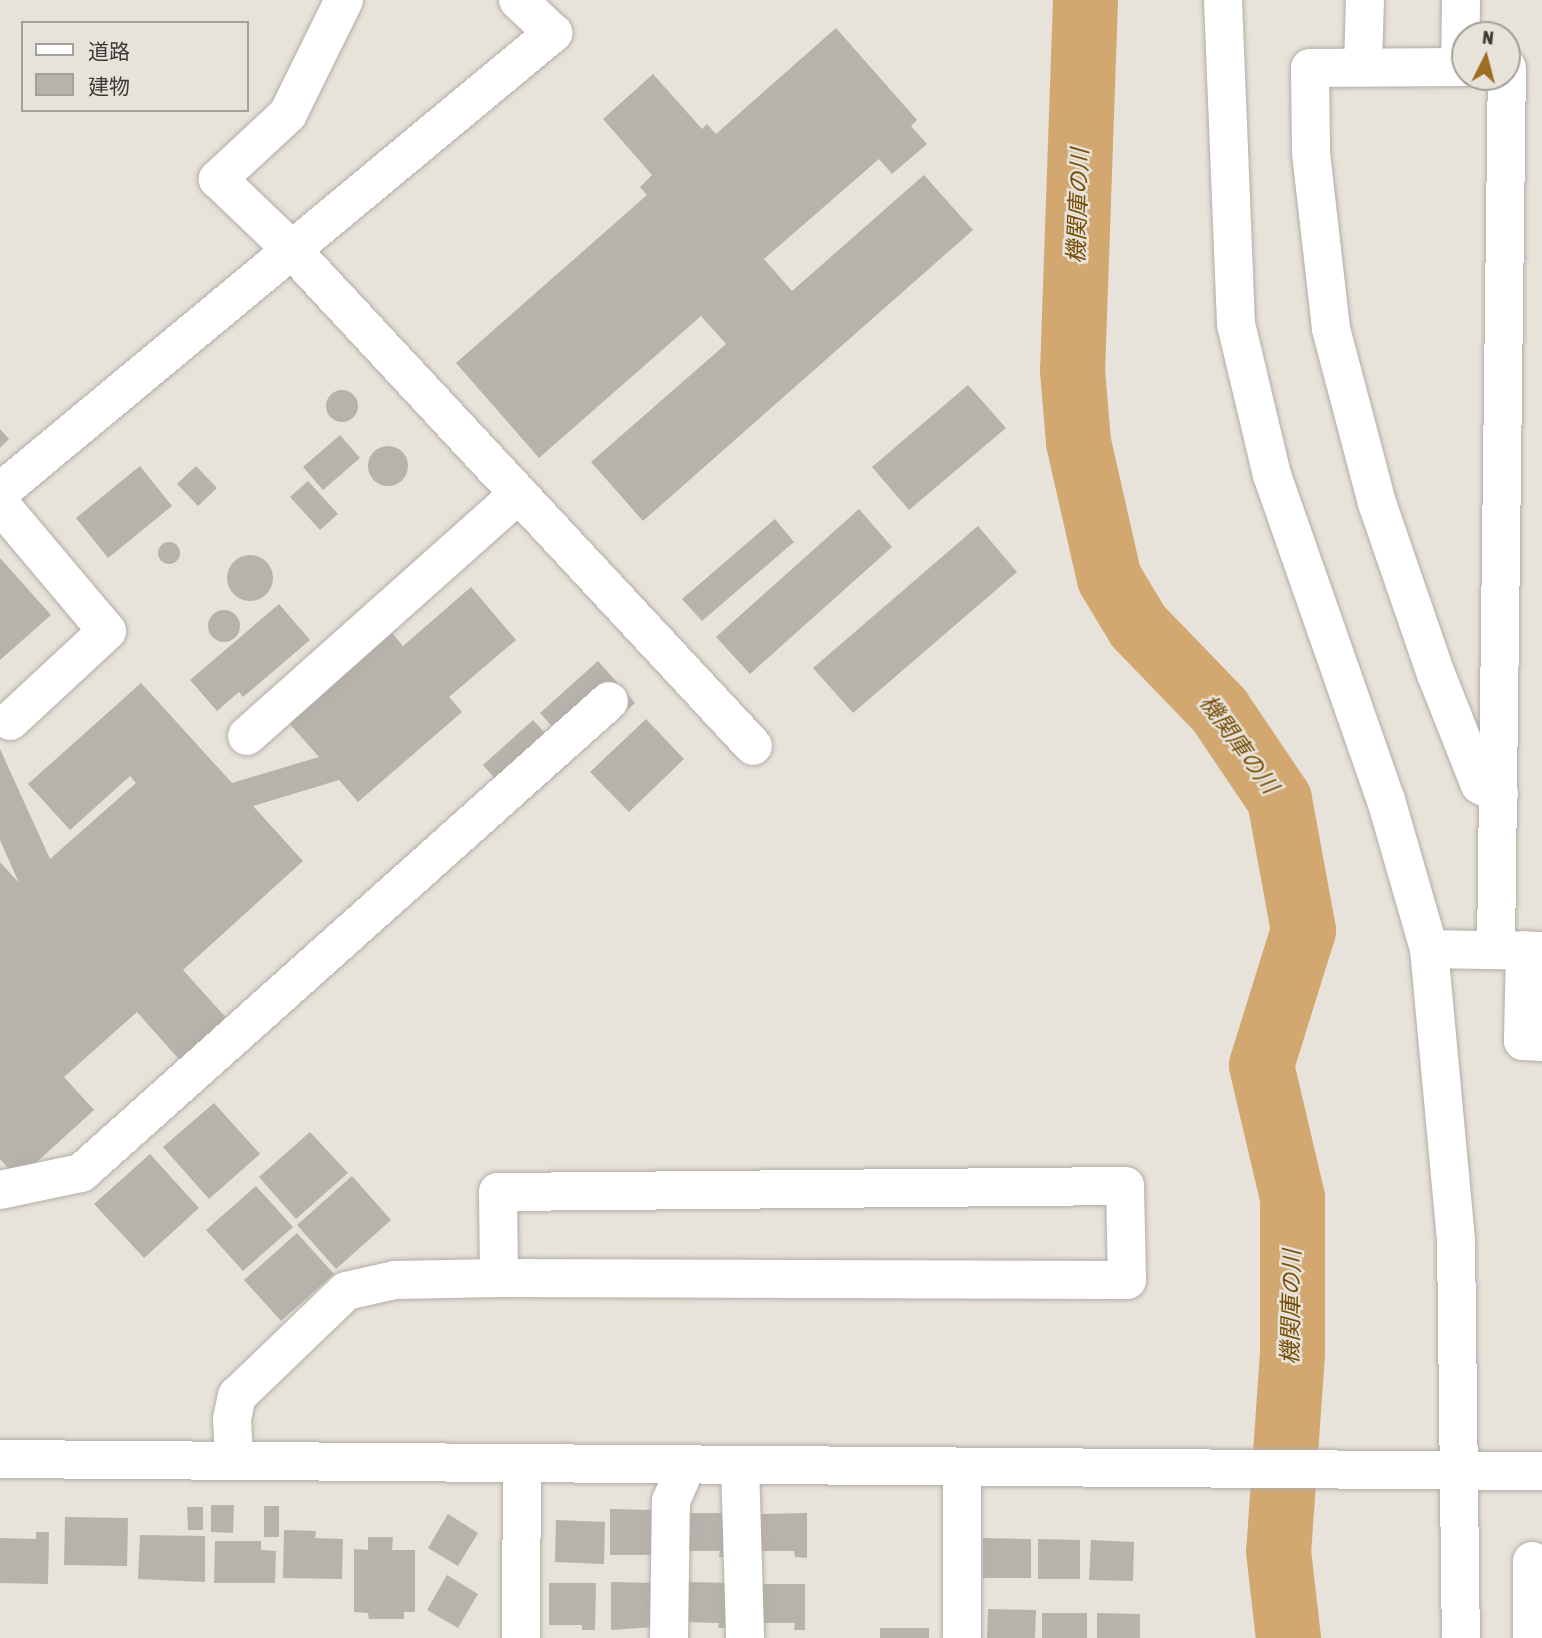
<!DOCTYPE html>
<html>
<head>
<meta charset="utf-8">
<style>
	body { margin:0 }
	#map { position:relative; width:1542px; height:1638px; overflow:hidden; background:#e7e2da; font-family:"Asap Condensed","Noto Sans JP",sans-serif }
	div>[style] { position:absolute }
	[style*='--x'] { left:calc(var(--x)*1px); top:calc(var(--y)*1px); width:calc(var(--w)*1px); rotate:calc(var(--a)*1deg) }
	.river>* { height:65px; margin:-32.5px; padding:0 32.5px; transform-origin:32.5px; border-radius:32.5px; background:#d3a870 }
	.building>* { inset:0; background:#b7b2ab }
	.round { border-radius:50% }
	.roads { filter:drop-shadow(0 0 2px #b2ada6) drop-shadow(0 0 2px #b2ada6) }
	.minor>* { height:38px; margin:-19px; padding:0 19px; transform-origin:19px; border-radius:19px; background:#fff }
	span { translate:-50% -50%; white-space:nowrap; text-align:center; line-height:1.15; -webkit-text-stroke:5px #e7e2da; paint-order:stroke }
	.water-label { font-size:23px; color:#764d04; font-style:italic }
	.legend { position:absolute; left:21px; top:21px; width:228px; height:91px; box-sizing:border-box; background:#e7e2da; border:2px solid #a39f99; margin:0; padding:9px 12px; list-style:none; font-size:21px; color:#3d3b38 }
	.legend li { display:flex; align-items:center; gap:14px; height:35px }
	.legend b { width:35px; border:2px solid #a39f99 }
	.north { position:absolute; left:1451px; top:21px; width:70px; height:70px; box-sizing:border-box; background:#e7e2da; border:2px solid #a39f99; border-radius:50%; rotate:6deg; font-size:19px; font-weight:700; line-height:28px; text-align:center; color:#3d3b38 }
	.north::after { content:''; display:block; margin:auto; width:24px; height:32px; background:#9e6d22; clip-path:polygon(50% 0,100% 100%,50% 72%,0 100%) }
</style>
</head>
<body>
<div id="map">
	<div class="river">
		<i style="--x:1085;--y:0;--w:370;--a:92"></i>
		<i style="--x:1072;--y:370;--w:72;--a:85.2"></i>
		<i style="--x:1078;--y:442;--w:139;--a:77.2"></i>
		<i style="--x:1109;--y:578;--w:56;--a:58.9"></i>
		<i style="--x:1138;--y:626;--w:117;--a:46"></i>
		<i style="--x:1219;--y:710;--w:107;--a:56"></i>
		<i style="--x:1279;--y:799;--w:133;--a:79.6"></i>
		<i style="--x:1303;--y:930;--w:141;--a:107.3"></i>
		<i style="--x:1261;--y:1065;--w:136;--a:76.8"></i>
		<i style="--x:1292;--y:1197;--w:156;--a:90"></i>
		<i style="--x:1292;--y:1353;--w:198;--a:94"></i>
		<i style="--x:1278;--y:1551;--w:88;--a:83.4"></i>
	</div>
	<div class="building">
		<i style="clip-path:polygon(836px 28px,917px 120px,911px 126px,927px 144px,892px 174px,879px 159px,764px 259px,792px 291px,924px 175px,973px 230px,643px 521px,591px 462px,726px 344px,701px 316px,539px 458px,456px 363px,647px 195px,640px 187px,652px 175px,603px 119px,653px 74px,702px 129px,707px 124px,716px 134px)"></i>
		<i style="clip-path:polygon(968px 385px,1006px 428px,909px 510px,872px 467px)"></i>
		<i class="round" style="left:326px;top:390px;width:32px;height:32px"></i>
		<i style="clip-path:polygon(0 429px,9px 439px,0 448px)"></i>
		<i style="clip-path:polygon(340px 435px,360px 458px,323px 490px,303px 467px)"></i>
		<i class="round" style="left:368px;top:446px;width:40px;height:40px"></i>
		<i style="clip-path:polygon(140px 466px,172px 506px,108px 558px,76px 518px)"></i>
		<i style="clip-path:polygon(196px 466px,217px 488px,198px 506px,177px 484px)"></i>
		<i style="clip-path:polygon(308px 481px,338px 514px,320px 530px,290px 497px)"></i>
		<i style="clip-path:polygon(859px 509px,892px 547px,750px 674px,716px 637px)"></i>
		<i style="clip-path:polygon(775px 519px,794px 542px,702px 621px,682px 599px)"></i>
		<i style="clip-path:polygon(978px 526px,1017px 572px,853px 713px,813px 668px)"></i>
		<i class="round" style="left:158px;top:542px;width:22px;height:22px"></i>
		<i class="round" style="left:227px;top:555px;width:46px;height:46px"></i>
		<i style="clip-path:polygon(0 558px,51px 615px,0 660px)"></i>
		<i style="clip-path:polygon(471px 587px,516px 640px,449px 697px,462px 712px,358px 802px,339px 780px,253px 806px,303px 861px,183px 970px,230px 1022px,183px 1064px,137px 1012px,64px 1077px,94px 1110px,18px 1179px,0 1159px,0 862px,19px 883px,0 840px,0 749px,50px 859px,136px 783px,130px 776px,70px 830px,28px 784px,141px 683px,232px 783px,319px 757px,288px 722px,392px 633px,403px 646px)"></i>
		<i style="clip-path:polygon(279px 604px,310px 640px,243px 697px,239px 692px,217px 711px,190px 680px)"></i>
		<i class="round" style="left:208px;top:610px;width:32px;height:32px"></i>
		<i style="clip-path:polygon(598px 661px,635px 703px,577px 754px,540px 713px)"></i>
		<i style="clip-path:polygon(646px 719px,684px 759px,629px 812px,590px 772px)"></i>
		<i style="clip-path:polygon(533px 720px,571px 761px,520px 807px,483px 765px)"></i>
		<i style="clip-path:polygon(214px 1103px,260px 1154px,209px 1199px,163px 1147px)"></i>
		<i style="clip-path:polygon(310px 1132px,348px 1173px,296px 1219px,259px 1177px)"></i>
		<i style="clip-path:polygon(150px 1154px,199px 1208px,144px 1258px,94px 1204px)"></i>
		<i style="clip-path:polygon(352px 1176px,391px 1220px,336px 1269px,297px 1225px)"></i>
		<i style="clip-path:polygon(256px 1186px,293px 1227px,243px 1271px,206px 1230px)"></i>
		<i style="clip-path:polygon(297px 1233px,334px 1274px,281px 1321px,244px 1280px)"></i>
		<i style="clip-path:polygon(211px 1505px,234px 1505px,233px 1533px,211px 1532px)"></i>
		<i style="clip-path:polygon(264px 1506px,279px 1506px,279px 1537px,264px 1537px)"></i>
		<i style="clip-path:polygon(187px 1507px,203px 1507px,203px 1530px,188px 1530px)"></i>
		<i style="clip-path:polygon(610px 1509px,654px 1510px,654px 1555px,610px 1555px)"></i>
		<i style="clip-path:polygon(686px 1513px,733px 1513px,733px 1557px,719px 1557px,720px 1551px,687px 1551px)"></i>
		<i style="clip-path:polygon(807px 1513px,807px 1558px,795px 1557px,794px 1551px,759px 1551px,759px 1514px)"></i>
		<i style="clip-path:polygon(448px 1514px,478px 1533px,458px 1566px,428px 1548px)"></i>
		<i style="clip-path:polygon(65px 1517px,128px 1518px,127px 1566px,64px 1565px)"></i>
		<i style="clip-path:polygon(556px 1520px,605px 1522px,604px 1564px,555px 1562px)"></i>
		<i style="clip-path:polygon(284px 1530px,316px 1531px,315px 1538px,343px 1539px,342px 1579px,283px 1578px)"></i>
		<i style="clip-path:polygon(36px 1532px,49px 1532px,48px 1584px,0 1583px,0 1538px,36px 1539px)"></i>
		<i style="clip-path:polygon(140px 1535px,205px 1536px,205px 1582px,138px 1579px)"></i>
		<i style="clip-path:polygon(368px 1537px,393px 1537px,392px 1550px,415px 1550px,415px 1612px,404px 1612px,404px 1619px,369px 1619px,368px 1613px,354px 1612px,354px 1549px,368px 1550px)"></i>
		<i style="clip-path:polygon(983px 1538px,1031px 1539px,1031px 1578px,983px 1578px)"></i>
		<i style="clip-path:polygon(1038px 1539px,1080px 1540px,1080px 1579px,1038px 1579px)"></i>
		<i style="clip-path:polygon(1091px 1540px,1134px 1542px,1133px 1581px,1089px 1580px)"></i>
		<i style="clip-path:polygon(215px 1541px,261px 1541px,261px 1550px,276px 1551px,275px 1583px,214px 1583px)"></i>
		<i style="clip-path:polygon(447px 1575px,478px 1594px,458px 1628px,427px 1610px)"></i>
		<i style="clip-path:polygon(611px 1582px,655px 1583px,654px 1627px,611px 1630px)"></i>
		<i style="clip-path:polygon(685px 1582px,735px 1583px,734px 1628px,718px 1628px,719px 1623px,684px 1622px)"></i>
		<i style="clip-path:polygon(549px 1583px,596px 1583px,595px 1630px,582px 1630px,582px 1625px,549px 1625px)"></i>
		<i style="clip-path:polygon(758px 1584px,805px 1584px,805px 1630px,794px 1630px,795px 1623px,758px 1623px)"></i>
		<i style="clip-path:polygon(988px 1609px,1036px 1610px,1035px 1638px,987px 1638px)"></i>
		<i style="clip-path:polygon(1042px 1613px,1087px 1613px,1087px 1638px,1042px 1638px)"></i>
		<i style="clip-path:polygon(1097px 1613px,1140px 1614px,1140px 1638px,1097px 1638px)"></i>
		<i style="clip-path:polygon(880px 1628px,929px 1628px,929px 1638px,880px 1638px)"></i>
	</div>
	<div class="roads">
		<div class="minor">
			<i style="--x:344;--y:0;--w:127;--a:116.2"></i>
			<i style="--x:288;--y:114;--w:96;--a:137.1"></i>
			<i style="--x:218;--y:179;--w:103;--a:43.8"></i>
			<i style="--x:292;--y:250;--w:677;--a:47.09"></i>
			<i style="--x:1223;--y:0;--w:324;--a:87.7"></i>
			<i style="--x:1236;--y:324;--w:155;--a:76.6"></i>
			<i style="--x:1272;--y:475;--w:344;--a:70.7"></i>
			<i style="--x:1386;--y:800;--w:155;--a:73.9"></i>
			<i style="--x:1429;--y:949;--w:292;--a:84.7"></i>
			<i style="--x:1456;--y:1240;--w:398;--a:89.3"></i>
			<i style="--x:1363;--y:66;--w:66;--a:-88.3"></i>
			<i style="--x:1460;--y:67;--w:67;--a:-89.1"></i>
			<i style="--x:1465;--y:67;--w:155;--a:179.6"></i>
			<i style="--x:1310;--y:68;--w:85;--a:89.3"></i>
			<i style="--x:1311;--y:153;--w:177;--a:83.5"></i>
			<i style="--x:1331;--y:329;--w:180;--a:75.2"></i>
			<i style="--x:1377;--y:503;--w:181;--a:71"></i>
			<i style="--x:1436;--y:674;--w:119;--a:68.4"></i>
			<i style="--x:1480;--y:785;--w:21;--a:25"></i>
			<i style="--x:0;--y:492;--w:719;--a:-39.69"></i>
			<i style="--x:553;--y:33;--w:48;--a:-136.7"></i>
			<i style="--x:0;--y:504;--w:166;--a:49.9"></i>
			<i style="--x:107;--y:631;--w:132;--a:137.1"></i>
			<i style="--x:247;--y:736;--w:364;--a:-41.7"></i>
			<i style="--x:1429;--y:949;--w:113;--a:1"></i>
			<i style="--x:1496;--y:950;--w:882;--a:-89.29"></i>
			<i style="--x:1525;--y:950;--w:91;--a:91.3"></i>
			<i style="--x:1523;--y:1041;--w:19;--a:3"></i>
			<i style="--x:0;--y:1190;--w:83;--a:-11.9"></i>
			<i style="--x:81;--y:1173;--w:708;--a:-41.79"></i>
			<i style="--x:0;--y:1459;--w:1542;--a:0.45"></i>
			<i style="--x:234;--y:1461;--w:42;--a:-92.7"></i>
			<i style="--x:232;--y:1419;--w:24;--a:-78"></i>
			<i style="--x:237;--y:1396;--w:151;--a:-43.9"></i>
			<i style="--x:346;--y:1291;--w:50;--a:-12.7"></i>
			<i style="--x:395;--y:1280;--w:104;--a:-1.1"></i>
			<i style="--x:499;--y:1278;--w:628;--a:0.18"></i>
			<i style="--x:1127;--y:1280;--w:94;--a:-91.2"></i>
			<i style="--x:1125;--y:1186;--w:627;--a:179.45"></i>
			<i style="--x:498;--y:1192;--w:86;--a:89.3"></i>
			<i style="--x:740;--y:1465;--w:173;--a:88.3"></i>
			<i style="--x:521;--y:1638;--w:175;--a:-89.7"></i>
			<i style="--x:669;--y:1638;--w:137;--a:-89.2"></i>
			<i style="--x:671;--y:1501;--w:40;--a:-66.6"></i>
			<i style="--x:962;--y:1638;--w:171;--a:-90"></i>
			<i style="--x:1532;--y:1638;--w:77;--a:-90"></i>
		</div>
	</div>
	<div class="water-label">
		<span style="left:1078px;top:206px;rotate:-88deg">機関庫の川</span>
		<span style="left:1239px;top:744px;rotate:54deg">機関庫の川</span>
		<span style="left:1291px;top:1307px;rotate:-89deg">機関庫の川</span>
	</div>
	<ul class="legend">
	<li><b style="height:9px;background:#fff"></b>道路</li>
	<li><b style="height:19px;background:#b7b2ab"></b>建物</li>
	</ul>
	<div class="north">N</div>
</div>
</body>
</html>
